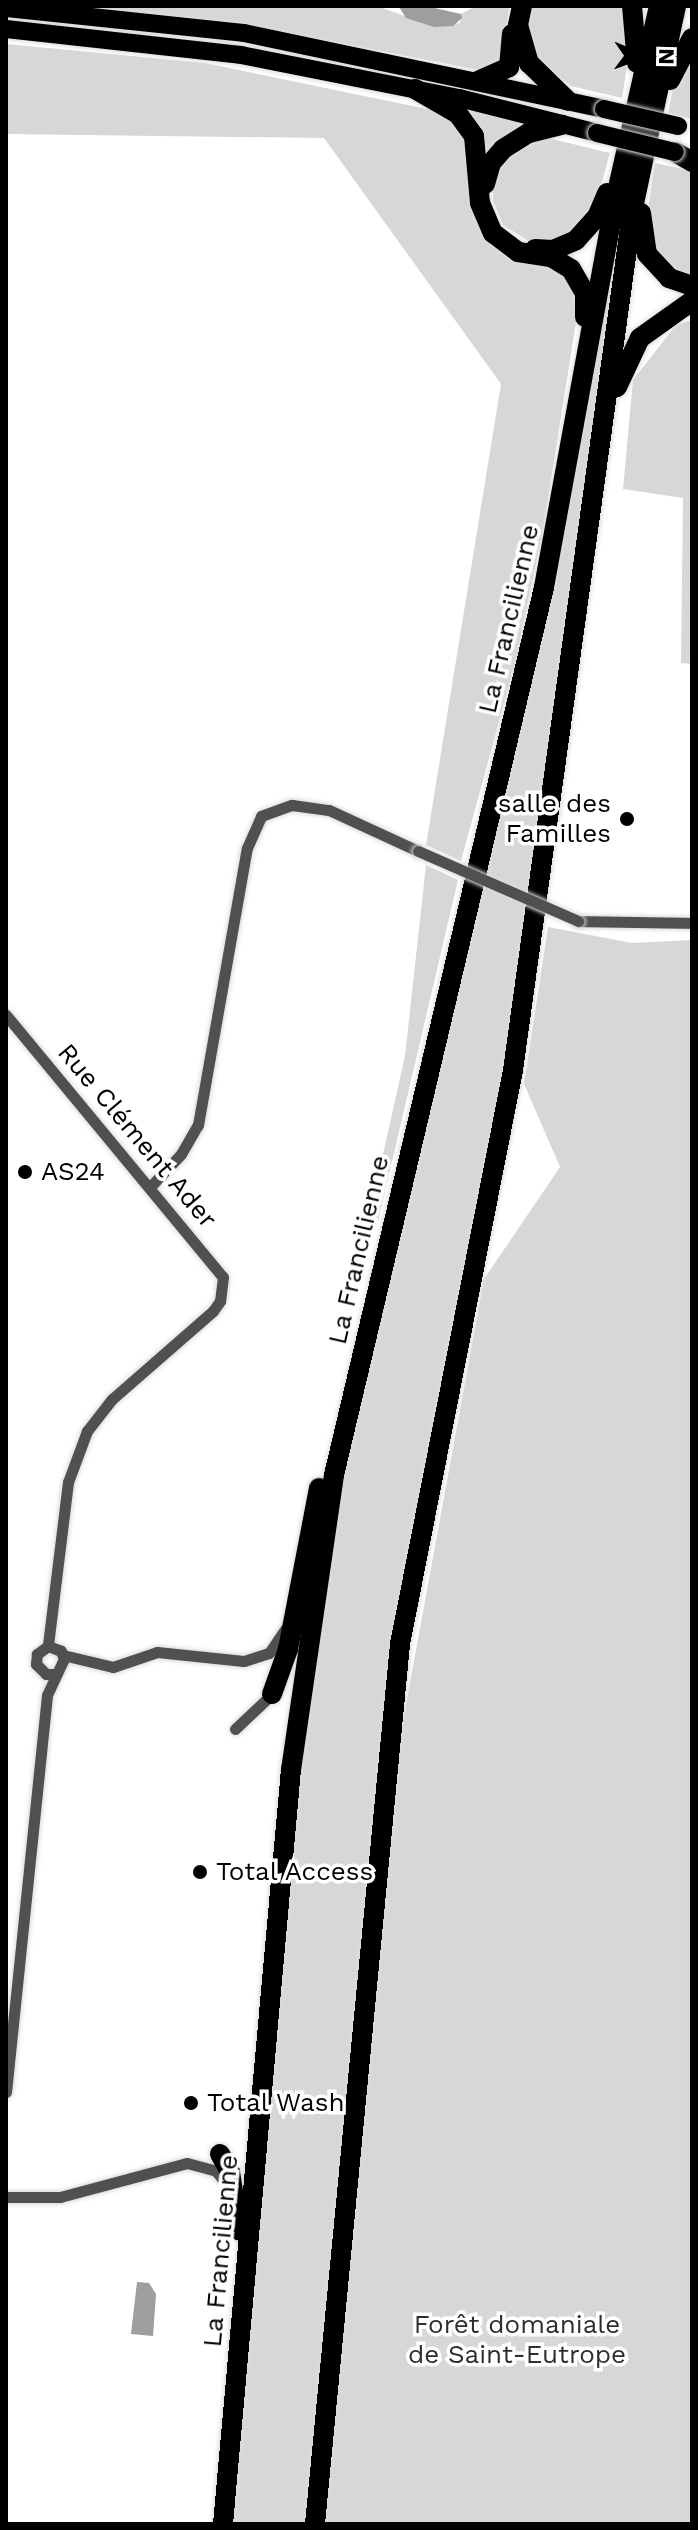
<!DOCTYPE html>
<html>
<head>
<meta charset="utf-8">
<style>
	body { margin:0 }
	#map { position:relative; width:698px; height:2530px; overflow:hidden; background:#fff; font-family:"Work Sans",sans-serif }
	div>[style] { position:absolute }
	[style*='--x'] { left:calc(var(--x)*1px); top:calc(var(--y)*1px); width:calc(var(--w)*1px); rotate:calc(var(--a)*1deg) }
	.green>* { inset:0; background:#d7d7d7 }
	.water>* { inset:0; background:#9e9e9e }
	.roads { filter:drop-shadow(0 0 2px #dbdbdb) drop-shadow(0 0 2px #dbdbdb) }
	.street>* { height:11px; margin:-5.5px; padding:0 5.5px; transform-origin:5.5px; border-radius:5.5px; background:#505050 }
	.primary>* { height:18px; margin:-9px; padding:0 9px; transform-origin:9px; border-radius:9px; background:#000 }
	.highway>* { height:20px; margin:-10px; padding:0 10px; transform-origin:10px; border-radius:10px; background:#000 }
	.bridges { filter:drop-shadow(0 0 2px #dbdbdb) drop-shadow(0 0 2px #dbdbdb) }
	.street-bridge>* { height:11px; margin:-5.5px; padding:0 5.5px; transform-origin:5.5px; border-radius:5.5px; background:#505050 }
	.primary-bridge>* { height:18px; margin:-9px; padding:0 9px; transform-origin:9px; border-radius:9px; background:#000 }
	.dots>* { width:22px; height:22px; translate:-50% -50%; box-sizing:border-box; border:4px solid #fff; border-radius:50% }
	span { translate:-50% -50%; white-space:nowrap; text-align:center; line-height:1.15; -webkit-text-stroke:7px #fff; paint-order:stroke }
	.street-label { font-size:26px; color:#000 }
	.poi-label { font-size:26px; color:#000 }
	.right { translate:-100% -50%; text-align:right }
	.left { translate:0 -50%; text-align:left }
	.park-label { font-size:26px; color:#2e2e2e }
	.frame { position:absolute; inset:0; border:8px solid #000; pointer-events:none }
	.north { position:absolute; left:602px; top:16px; width:80px; height:80px; -webkit-text-stroke:6px #fff; paint-order:stroke; rotate:91deg; font-size:22px; font-weight:700; line-height:32px; text-align:center; color:#000 }
	.north::after { content:''; display:block; margin:auto; width:28px; height:36px; background:#000; clip-path:polygon(50% 0,100% 100%,50% 72%,0 100%) }
</style>
</head>
<body>
<div id="map">
	<div class="green">
		<i style="clip-path:polygon(69px 6px,377px 6px,435px 27px,460px 23px,461px 14px,476px 6px,509px 6px,502px 63px,484px 71px,231px 22px)"></i>
		<i style="clip-path:polygon(529px 6px,623px 6px,631px 39px,622px 98px,571px 86px,534px 57px,526px 15px)"></i>
		<i style="clip-path:polygon(6px 44px,205px 63px,432px 110px,450px 120px,469px 146px,475px 217px,485px 237px,560px 269px,576px 291px,578px 310px,543px 530px,516px 659px,461px 861px,426px 845px,501px 384px,324px 138px,6px 134px)"></i>
		<i style="clip-path:polygon(692px 49px,692px 119px,668px 113px,674px 84px)"></i>
		<i style="clip-path:polygon(471px 108px,527px 121px,528px 125px,493px 153px,486px 153px,466px 110px)"></i>
		<i style="clip-path:polygon(544px 137px,610px 153px,597px 200px,568px 239px,535px 245px,503px 225px,493px 201px,493px 182px,503px 161px)"></i>
		<i style="clip-path:polygon(655px 163px,692px 171px,692px 280px,659px 262px,646px 222px)"></i>
		<i style="clip-path:polygon(606px 302px,612px 303px,500px 1109px,392px 1653px,309px 2524px,230px 2524px,288px 1864px,330px 1537px)"></i>
		<i style="clip-path:polygon(692px 320px,692px 664px,681px 663px,683px 498px,623px 489px,633px 380px,676px 325px)"></i>
		<i style="clip-path:polygon(426px 865px,458px 880px,379px 1217px,349px 1306px,405px 1056px)"></i>
		<i style="clip-path:polygon(548px 927px,632px 943px,692px 940px,692px 2524px,324px 2524px,392px 1781px,484px 1279px,560px 1167px,524px 1084px)"></i>
	</div>
	<div class="water">
		<i style="clip-path:polygon(426px 6px,461px 14px,462px 18px,453px 26px,434px 27px,406px 18px,399px 7px)"></i>
		<i style="clip-path:polygon(137px 2282px,149px 2283px,156px 2294px,153px 2336px,131px 2334px)"></i>
	</div>
	<div class="roads">
		<div class="street">
			<i style="--x:578;--y:921;--w:114;--a:1"></i>
			<i style="--x:6;--y:1015;--w:340;--a:50.4"></i>
			<i style="--x:223;--y:1277;--w:24;--a:97"></i>
			<i style="--x:220;--y:1301;--w:12;--a:125"></i>
			<i style="--x:213;--y:1311;--w:134;--a:138.9"></i>
			<i style="--x:112;--y:1399;--w:41;--a:128"></i>
			<i style="--x:87;--y:1431;--w:54;--a:110.4"></i>
			<i style="--x:68;--y:1482;--w:165;--a:97"></i>
			<i style="--x:151;--y:1186;--w:44;--a:-46.8"></i>
			<i style="--x:181;--y:1154;--w:34;--a:-60"></i>
			<i style="--x:198;--y:1125;--w:281;--a:-80"></i>
			<i style="--x:247;--y:848;--w:35;--a:-66"></i>
			<i style="--x:261;--y:816;--w:33;--a:-20"></i>
			<i style="--x:292;--y:805;--w:37;--a:8"></i>
			<i style="--x:329;--y:810;--w:98;--a:24.7"></i>
			<i style="--x:63;--y:1655;--w:51;--a:13.5"></i>
			<i style="--x:113;--y:1667;--w:46;--a:-18.8"></i>
			<i style="--x:157;--y:1652;--w:87;--a:5.9"></i>
			<i style="--x:244;--y:1661;--w:26;--a:-18"></i>
			<i style="--x:269;--y:1653;--w:29;--a:-56"></i>
			<i style="--x:235;--y:1729;--w:51;--a:-43.4"></i>
			<i style="--x:6;--y:2092;--w:399;--a:-84.1"></i>
			<i style="--x:47;--y:1695;--w:40;--a:-65"></i>
			<i style="--x:64;--y:1659;--w:9;--a:-111"></i>
			<i style="--x:61;--y:1651;--w:14;--a:-159"></i>
			<i style="--x:48;--y:1646;--w:14;--a:144"></i>
			<i style="--x:37;--y:1654;--w:10;--a:96"></i>
			<i style="--x:36;--y:1664;--w:14;--a:45"></i>
			<i style="--x:46;--y:1674;--w:9;--a:0"></i>
			<i style="--x:6;--y:2197;--w:54;--a:0"></i>
			<i style="--x:60;--y:2197;--w:131;--a:-15"></i>
			<i style="--x:187;--y:2163;--w:30;--a:15"></i>
			<i style="--x:216;--y:2171;--w:19;--a:51"></i>
		</div>
		<div class="primary">
			<i style="--x:6;--y:8;--w:239;--a:6"></i>
			<i style="--x:244;--y:33;--w:368;--a:11.9"></i>
			<i style="--x:6;--y:29;--w:236;--a:6.3"></i>
			<i style="--x:241;--y:55;--w:222;--a:11.2"></i>
			<i style="--x:459;--y:98;--w:142;--a:14.2"></i>
		</div>
		<div class="highway">
			<i style="--x:522;--y:6;--w:19;--a:102"></i>
			<i style="--x:518;--y:25;--w:40;--a:74"></i>
			<i style="--x:529;--y:63;--w:54;--a:44.3"></i>
			<i style="--x:632;--y:6;--w:57;--a:85"></i>
			<i style="--x:670;--y:80;--w:47;--a:-62.4"></i>
			<i style="--x:478;--y:81;--w:34;--a:-24"></i>
			<i style="--x:509;--y:67;--w:33;--a:-85"></i>
			<i style="--x:415;--y:89;--w:50;--a:30.2"></i>
			<i style="--x:458;--y:114;--w:27;--a:54"></i>
			<i style="--x:474;--y:136;--w:67;--a:84.9"></i>
			<i style="--x:480;--y:203;--w:33;--a:67"></i>
			<i style="--x:493;--y:233;--w:31;--a:37"></i>
			<i style="--x:518;--y:252;--w:33;--a:9"></i>
			<i style="--x:551;--y:257;--w:23;--a:31"></i>
			<i style="--x:571;--y:269;--w:28;--a:60"></i>
			<i style="--x:585;--y:293;--w:24;--a:90"></i>
			<i style="--x:675;--y:152;--w:20;--a:30"></i>
			<i style="--x:485;--y:184;--w:22;--a:-74"></i>
			<i style="--x:491;--y:163;--w:18;--a:-49"></i>
			<i style="--x:503;--y:149;--w:31;--a:-32"></i>
			<i style="--x:529;--y:133;--w:34;--a:-14"></i>
			<i style="--x:641;--y:213;--w:41;--a:81.7"></i>
			<i style="--x:647;--y:254;--w:33;--a:47"></i>
			<i style="--x:669;--y:278;--w:24;--a:19"></i>
			<i style="--x:535;--y:249;--w:18;--a:3"></i>
			<i style="--x:553;--y:250;--w:25;--a:-23"></i>
			<i style="--x:576;--y:240;--w:31;--a:-48"></i>
			<i style="--x:597;--y:217;--w:26;--a:-67"></i>
			<i style="--x:617;--y:387;--w:54;--a:-64.9"></i>
			<i style="--x:640;--y:338;--w:64;--a:-35.4"></i>
			<i style="--x:272;--y:1694;--w:48;--a:-70.4"></i>
			<i style="--x:288;--y:1649;--w:164;--a:-79.1"></i>
			<i style="--x:220;--y:2154;--w:21;--a:61"></i>
			<i style="--x:230;--y:2172;--w:59;--a:81.2"></i>
			<i style="--x:223;--y:2524;--w:757;--a:-84.85"></i>
			<i style="--x:291;--y:1770;--w:298;--a:-81.7"></i>
			<i style="--x:334;--y:1475;--w:912;--a:-76.69"></i>
			<i style="--x:544;--y:587;--w:383;--a:-79.6"></i>
			<i style="--x:613;--y:210;--w:209;--a:-77.3"></i>
			<i style="--x:315;--y:2524;--w:884;--a:-84.48"></i>
			<i style="--x:400;--y:1644;--w:585;--a:-78.86"></i>
			<i style="--x:513;--y:1070;--w:865;--a:-82.09"></i>
			<i style="--x:632;--y:213;--w:212;--a:-78"></i>
		</div>
	</div>
	<div class="bridges">
		<div class="street-bridge">
			<i style="--x:418;--y:851;--w:175;--a:23.6"></i>
		</div>
		<div class="primary-bridge">
			<i style="--x:604;--y:109;--w:76;--a:12.9"></i>
			<i style="--x:597;--y:133;--w:80;--a:13.7"></i>
		</div>
	</div>
	<div class="dots">
		<i style="left:627px;top:819px;background:#000"></i>
		<i style="left:25px;top:1172px;background:#000"></i>
		<i style="left:200px;top:1872px;background:#000"></i>
		<i style="left:191px;top:2103px;background:#000"></i>
	</div>
	<div class="street-label">
		<span style="left:509px;top:619px;rotate:-77deg">La Francilienne</span>
		<span style="left:137px;top:1136px;rotate:50deg">Rue Clément Ader</span>
		<span style="left:359px;top:1250px;rotate:-77deg">La Francilienne</span>
		<span style="left:221px;top:2251px;rotate:-85deg">La Francilienne</span>
	</div>
	<div class="poi-label">
		<span class="right" style="left:611px;top:819px">salle des<br>Familles</span>
		<span class="left" style="left:41px;top:1172px">AS24</span>
		<span class="left" style="left:216px;top:1872px">Total Access</span>
		<span class="left" style="left:207px;top:2103px">Total Wash</span>
	</div>
	<div class="park-label">
		<span style="left:517px;top:2340px">Forêt domaniale<br>de Saint-Eutrope</span>
	</div>
	<div class="frame"></div>
	<div class="north">N</div>
</div>
</body>
</html>
